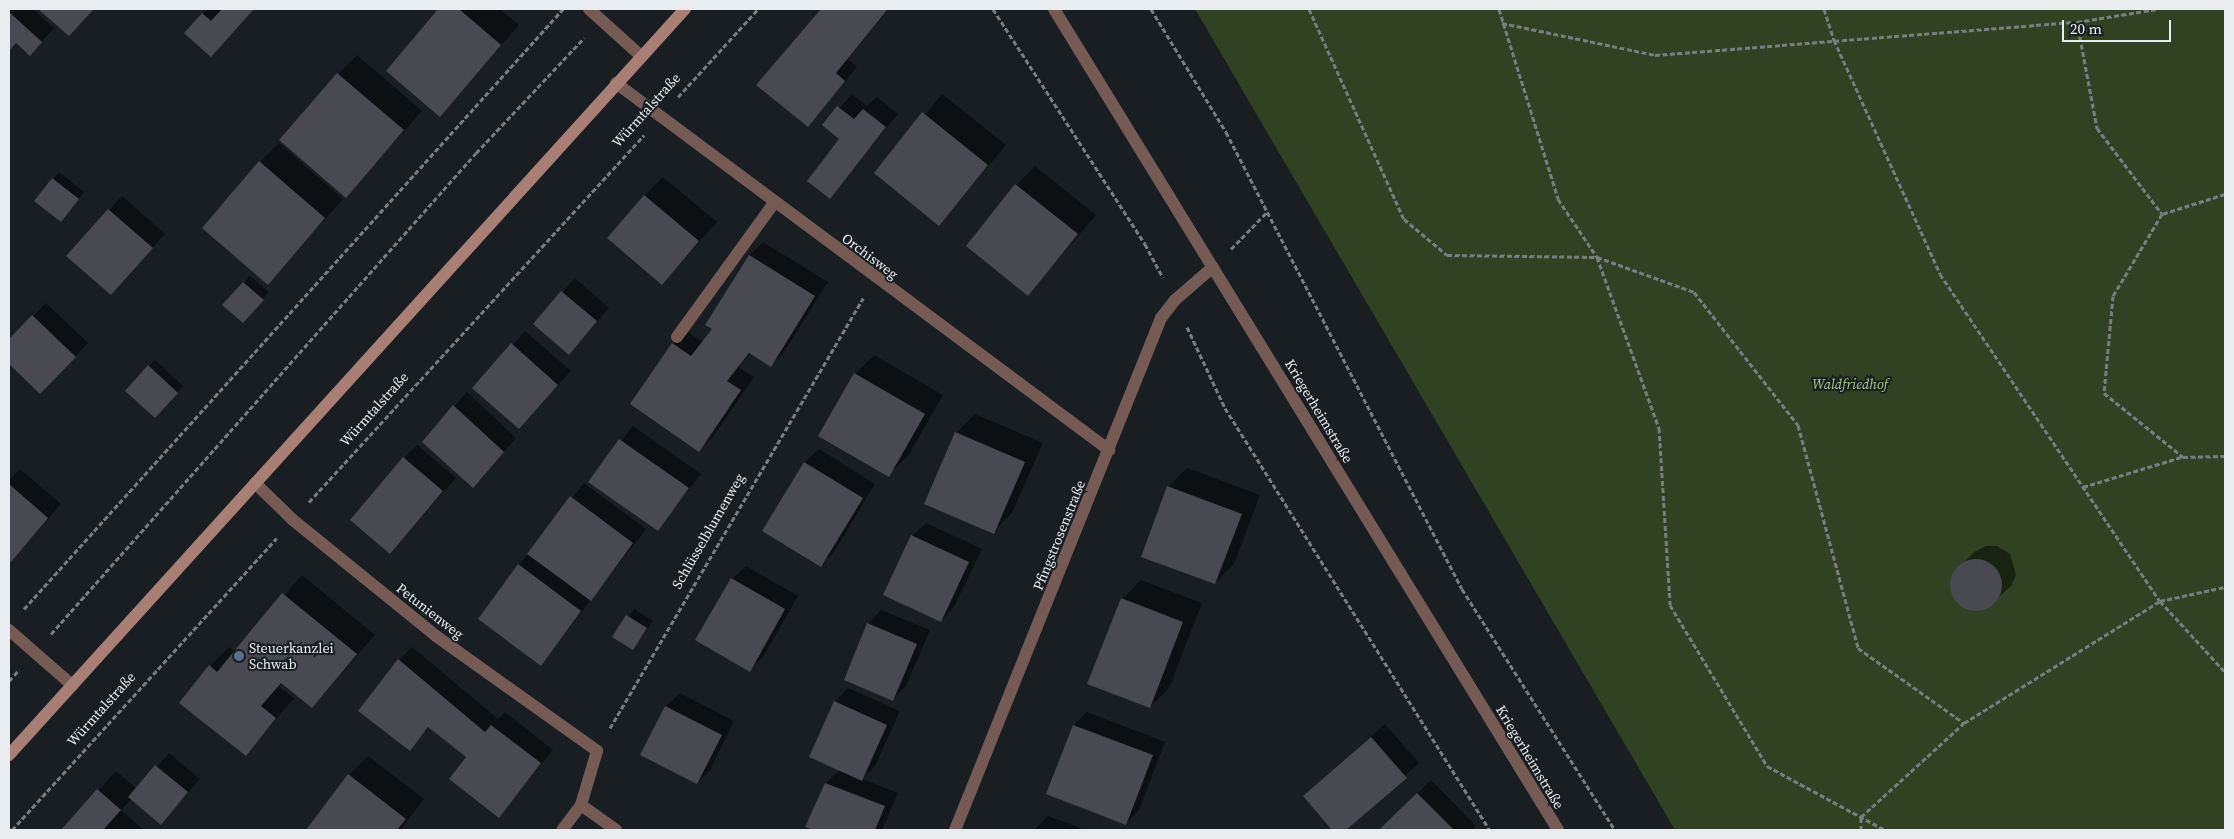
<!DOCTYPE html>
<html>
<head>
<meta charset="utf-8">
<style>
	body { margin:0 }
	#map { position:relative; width:2234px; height:839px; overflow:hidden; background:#191e23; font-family:"Source Serif 4",serif }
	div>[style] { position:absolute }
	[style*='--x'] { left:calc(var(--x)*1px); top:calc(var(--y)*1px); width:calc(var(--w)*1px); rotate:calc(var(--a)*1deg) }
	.green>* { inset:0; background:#304222 }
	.shadow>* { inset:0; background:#0007 }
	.building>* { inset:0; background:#494a51 }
	.round { border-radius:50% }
	.path>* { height:3px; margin-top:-1.5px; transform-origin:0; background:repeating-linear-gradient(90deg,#787d81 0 5px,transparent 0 7.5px) }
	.service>* { height:12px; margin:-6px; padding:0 6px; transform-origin:6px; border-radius:6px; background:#765b55 }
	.minor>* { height:12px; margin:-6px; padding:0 6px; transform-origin:6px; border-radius:6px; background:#765b55 }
	.secondary>* { height:12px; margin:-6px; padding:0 6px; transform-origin:6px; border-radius:6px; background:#a97e74 }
	.dots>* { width:14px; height:14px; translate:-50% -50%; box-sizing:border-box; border:2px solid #191e23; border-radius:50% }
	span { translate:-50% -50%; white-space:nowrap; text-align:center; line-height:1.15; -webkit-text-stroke:4px #191e23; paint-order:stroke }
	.street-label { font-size:14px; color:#e9edf0 }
	.park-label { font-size:14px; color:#a4d084; font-style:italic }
	.poi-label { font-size:14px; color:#e9edf0 }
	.left { translate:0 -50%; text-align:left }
	.frame { position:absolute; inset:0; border:10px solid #e9edf0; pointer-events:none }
	.scale { position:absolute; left:2062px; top:20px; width:109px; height:22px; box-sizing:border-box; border:2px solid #e9edf0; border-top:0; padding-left:6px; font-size:15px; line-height:18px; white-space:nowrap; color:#e9edf0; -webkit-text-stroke:4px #191e23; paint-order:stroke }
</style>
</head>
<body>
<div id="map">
	<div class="green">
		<i style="clip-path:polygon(1195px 9px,2225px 9px,2225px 830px,1675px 830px)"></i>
	</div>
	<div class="shadow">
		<i style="clip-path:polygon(9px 9px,33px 9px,54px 28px,30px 54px,17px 42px,9px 51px)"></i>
		<i style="clip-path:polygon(40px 9px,94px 9px,69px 35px)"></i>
		<i style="clip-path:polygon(207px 9px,254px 9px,211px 56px,203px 14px)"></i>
		<i style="clip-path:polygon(439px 9px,500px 9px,519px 25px,440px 115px,387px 71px)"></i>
		<i style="clip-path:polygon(822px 9px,889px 9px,848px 59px,857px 67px,808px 125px,758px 85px)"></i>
		<i style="clip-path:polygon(357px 55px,422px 111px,346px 196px,338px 74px)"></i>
		<i style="clip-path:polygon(852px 94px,867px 106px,877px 97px,898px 114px,830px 197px,841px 139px,824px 125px)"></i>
		<i style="clip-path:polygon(942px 94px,1006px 145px,939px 224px,876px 173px)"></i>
		<i style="clip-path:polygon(279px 143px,343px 199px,268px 283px,260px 162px)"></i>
		<i style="clip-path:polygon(1035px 166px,1096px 215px,1028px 294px,1016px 185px)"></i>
		<i style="clip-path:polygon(59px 172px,84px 192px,67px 214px,53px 179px)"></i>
		<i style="clip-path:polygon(663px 177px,717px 222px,662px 283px,644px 196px)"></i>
		<i style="clip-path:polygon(122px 196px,165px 234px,111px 293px,109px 210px)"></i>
		<i style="clip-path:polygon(763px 242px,828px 282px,784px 352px,771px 365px,751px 352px,739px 367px,754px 377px,713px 437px,699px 450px,673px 344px,686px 331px,703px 342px,713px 329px,707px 325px,750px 255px)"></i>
		<i style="clip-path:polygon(250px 276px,269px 292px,249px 315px,244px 283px)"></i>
		<i style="clip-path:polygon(575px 278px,609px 308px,569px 353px,535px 324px)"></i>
		<i style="clip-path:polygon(46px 303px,88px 343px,40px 393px,9px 363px,9px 341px)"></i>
		<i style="clip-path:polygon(525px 331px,571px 371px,519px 428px,474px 388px)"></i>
		<i style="clip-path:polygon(874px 355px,943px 395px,908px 456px,888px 475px,855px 374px)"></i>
		<i style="clip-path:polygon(155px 360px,183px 386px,161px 410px,149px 366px)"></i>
		<i style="clip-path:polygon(467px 392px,516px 438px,473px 486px,423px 442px)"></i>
		<i style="clip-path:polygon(975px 414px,1043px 443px,1012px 513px,993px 532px,956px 433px)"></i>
		<i style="clip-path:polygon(633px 426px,701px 474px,658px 529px,590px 481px)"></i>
		<i style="clip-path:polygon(417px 445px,456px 478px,390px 553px,404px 458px)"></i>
		<i style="clip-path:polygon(819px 449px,875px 484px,834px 552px,821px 566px,764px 531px,805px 462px)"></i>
		<i style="clip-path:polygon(1187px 468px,1260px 495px,1234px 564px,1215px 583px,1168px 487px)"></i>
		<i style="clip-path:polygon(20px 469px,61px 504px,11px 561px,9px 480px)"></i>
		<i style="clip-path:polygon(584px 483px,646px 529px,541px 664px,519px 565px)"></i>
		<i style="clip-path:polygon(926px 523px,982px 549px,954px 607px,941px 621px,912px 536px)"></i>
		<i style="clip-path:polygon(1986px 546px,1997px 546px,2010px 554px,2016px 575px,2011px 586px,1997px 599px,1984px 609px,1972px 610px,1959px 604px,1951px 592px,1952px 576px,1974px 552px)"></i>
		<i style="clip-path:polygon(746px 566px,798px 596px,763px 657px,749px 670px,732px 579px)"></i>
		<i style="clip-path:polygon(302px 575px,375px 635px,312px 707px,283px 682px,279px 687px,294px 698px,246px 754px,210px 666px,229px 647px,235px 652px)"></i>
		<i style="clip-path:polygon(1141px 580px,1202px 603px,1169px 688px,1150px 707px,1122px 599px)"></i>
		<i style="clip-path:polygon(634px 609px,653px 621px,633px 649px,614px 637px)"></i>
		<i style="clip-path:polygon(881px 610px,930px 630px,906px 686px,893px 699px,868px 624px)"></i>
		<i style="clip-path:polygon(412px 647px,498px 719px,505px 712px,553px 750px,499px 816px,467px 757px,429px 727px,409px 749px,399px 660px)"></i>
		<i style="clip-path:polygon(848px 688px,900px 711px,875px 766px,862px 779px,898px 793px,882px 830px,816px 830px,806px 826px,826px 783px,840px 770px,810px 756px,835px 702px)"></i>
		<i style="clip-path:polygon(680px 693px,734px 721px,710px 770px,697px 783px,642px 755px,666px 706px)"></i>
		<i style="clip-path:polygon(1087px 712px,1165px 742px,1139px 810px,1126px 824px,1048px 794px,1074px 725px)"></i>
		<i style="clip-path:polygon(1385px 724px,1419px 763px,1344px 830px,1334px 830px,1304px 796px)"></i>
		<i style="clip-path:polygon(169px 753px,200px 779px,161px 823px,132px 798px,121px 810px,144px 830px,62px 830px,116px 771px,137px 789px)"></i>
		<i style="clip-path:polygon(368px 756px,424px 799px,400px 830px,307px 830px,349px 775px)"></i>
		<i style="clip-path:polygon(1431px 780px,1476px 826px,1472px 830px,1381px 830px)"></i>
		<i style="clip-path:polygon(1048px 816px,1086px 830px,1034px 830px)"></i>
	</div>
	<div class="building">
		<i style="clip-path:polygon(38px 9px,94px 9px,69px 36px)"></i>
		<i style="clip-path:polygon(222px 9px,254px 9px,211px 57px,184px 33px,202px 13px,211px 21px)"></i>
		<i style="clip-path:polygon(438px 9px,459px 9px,501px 45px,440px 117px,386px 71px)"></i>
		<i style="clip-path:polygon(821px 9px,888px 9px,836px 73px,845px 81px,808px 127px,756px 85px)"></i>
		<i style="clip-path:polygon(9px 12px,42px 42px,30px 56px,16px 43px,9px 51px)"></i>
		<i style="clip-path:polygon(337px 73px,404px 130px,346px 198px,279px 140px)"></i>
		<i style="clip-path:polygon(837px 106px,854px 119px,863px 109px,886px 127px,830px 199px,807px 181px,839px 139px,822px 125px)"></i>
		<i style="clip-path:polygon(922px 112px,988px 165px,939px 226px,874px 173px)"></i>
		<i style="clip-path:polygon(259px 161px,325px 218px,268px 285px,202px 228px)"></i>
		<i style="clip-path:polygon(52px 178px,79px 199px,61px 222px,34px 201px)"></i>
		<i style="clip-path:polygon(1015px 184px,1078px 234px,1028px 296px,966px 246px)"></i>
		<i style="clip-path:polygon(644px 195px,699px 241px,662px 285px,607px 238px)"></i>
		<i style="clip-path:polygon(108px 209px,153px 248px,111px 295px,66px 256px)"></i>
		<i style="clip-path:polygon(749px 255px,815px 296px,771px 367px,749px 353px,727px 381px,741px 390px,699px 452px,630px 404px,672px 343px,691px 356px,712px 329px,705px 325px)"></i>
		<i style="clip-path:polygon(243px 282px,264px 300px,243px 323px,222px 305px)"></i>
		<i style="clip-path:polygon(561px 291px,597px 321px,569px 355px,533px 324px)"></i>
		<i style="clip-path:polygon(32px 315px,76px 357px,40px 394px,9px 364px,9px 339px)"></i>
		<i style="clip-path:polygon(511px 343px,558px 385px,519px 429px,472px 388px)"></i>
		<i style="clip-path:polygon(148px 365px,178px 393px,155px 418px,125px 391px)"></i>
		<i style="clip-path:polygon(854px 373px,925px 414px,889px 477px,818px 436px)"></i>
		<i style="clip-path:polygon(453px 405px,504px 452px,473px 488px,422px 442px)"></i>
		<i style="clip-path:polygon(955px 432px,1025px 462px,994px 534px,924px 504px)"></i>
		<i style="clip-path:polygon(619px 439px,689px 488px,658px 531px,588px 482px)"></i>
		<i style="clip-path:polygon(403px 457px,443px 491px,390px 554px,350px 520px)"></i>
		<i style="clip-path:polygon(804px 462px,863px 498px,821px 567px,762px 531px)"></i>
		<i style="clip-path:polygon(9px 484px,48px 518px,11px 562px,9px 560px)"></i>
		<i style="clip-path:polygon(1167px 486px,1242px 514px,1215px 584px,1141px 557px)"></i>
		<i style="clip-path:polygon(570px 496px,633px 543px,591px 601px,527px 554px)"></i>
		<i style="clip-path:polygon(911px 535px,969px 562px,941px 622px,883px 595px)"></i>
		<i class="round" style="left:1950px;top:559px;width:52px;height:52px"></i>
		<i style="clip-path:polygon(518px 564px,581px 611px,541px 666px,478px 619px)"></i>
		<i style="clip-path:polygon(731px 578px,785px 609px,750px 672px,695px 640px)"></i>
		<i style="clip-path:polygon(282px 593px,357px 654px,312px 708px,281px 683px,261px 706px,276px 718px,246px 756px,179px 703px,209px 665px,217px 672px)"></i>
		<i style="clip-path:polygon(1121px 598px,1183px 622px,1150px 708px,1087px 684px)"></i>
		<i style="clip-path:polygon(626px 615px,647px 628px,633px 650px,612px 637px)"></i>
		<i style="clip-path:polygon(867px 623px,917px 644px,893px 701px,844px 680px)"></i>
		<i style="clip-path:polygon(398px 659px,485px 732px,491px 725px,541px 763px,499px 818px,449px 779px,466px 757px,428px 727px,410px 751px,358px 711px)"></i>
		<i style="clip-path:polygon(834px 701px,887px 725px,862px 781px,809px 757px)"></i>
		<i style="clip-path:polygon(665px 706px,722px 735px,697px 784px,640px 755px)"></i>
		<i style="clip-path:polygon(1073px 725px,1153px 755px,1126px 825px,1046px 794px)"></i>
		<i style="clip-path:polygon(1371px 737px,1407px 778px,1346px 830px,1332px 830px,1303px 796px)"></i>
		<i style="clip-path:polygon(155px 765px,188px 792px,161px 825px,128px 797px)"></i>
		<i style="clip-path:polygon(348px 774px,406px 819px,397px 830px,306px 830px)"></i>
		<i style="clip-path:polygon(825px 783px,885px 806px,875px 830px,813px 830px,805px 827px)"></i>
		<i style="clip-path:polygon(97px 789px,121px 810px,103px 830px,61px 830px)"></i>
		<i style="clip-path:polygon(1417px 793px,1454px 830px,1379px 830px,1390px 819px)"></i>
	</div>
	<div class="path">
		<i style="--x:993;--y:9;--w:280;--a:57.1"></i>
		<i style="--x:1145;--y:244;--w:38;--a:62"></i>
		<i style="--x:1151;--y:9;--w:144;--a:58.6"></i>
		<i style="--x:1226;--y:132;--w:514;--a:62.69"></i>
		<i style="--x:1462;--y:589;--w:285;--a:57.6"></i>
		<i style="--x:1309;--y:9;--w:230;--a:65.7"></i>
		<i style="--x:1404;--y:219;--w:56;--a:39.9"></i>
		<i style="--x:1447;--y:255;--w:150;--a:0.8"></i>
		<i style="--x:1597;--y:257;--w:103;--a:19.8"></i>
		<i style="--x:1694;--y:292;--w:169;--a:52"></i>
		<i style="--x:1798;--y:425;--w:231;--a:74.9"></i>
		<i style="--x:1858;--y:648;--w:130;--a:35.3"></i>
		<i style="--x:1499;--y:9;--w:199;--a:72.7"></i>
		<i style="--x:1558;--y:199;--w:70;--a:56.1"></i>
		<i style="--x:1597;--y:257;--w:182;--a:70.1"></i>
		<i style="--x:1659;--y:428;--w:177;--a:86.4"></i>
		<i style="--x:1670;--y:605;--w:188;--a:58.9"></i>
		<i style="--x:1767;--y:766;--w:134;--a:28.5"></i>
		<i style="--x:1824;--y:9;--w:33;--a:72"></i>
		<i style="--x:1834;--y:40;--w:257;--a:65.6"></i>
		<i style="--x:1940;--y:274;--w:394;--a:56.1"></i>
		<i style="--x:2160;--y:601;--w:96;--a:47.5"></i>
		<i style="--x:2077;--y:22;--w:108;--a:79.3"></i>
		<i style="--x:2097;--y:128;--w:108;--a:52.9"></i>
		<i style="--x:1502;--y:23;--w:156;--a:11.8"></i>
		<i style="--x:1655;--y:55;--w:423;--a:-4.5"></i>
		<i style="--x:2077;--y:22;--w:81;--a:-9.2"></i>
		<i style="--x:678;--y:97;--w:119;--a:-47.7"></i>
		<i style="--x:2225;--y:194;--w:66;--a:162.4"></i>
		<i style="--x:2162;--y:214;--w:96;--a:120.9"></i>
		<i style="--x:2113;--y:296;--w:97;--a:95.3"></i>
		<i style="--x:2104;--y:393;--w:102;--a:39"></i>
		<i style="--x:2183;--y:457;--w:42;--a:-1.4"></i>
		<i style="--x:1231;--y:249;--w:52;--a:-45.8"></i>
		<i style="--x:1187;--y:327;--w:89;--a:64.9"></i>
		<i style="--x:1225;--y:408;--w:498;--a:57.9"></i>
		<i style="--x:2083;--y:487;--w:103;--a:-16.9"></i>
		<i style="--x:309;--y:502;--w:497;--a:-47.6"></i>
		<i style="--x:24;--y:609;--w:807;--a:-48.07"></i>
		<i style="--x:51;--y:634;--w:642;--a:-48.54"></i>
		<i style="--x:476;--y:153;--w:158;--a:-46.8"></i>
		<i style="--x:9;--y:681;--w:15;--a:-48"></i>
		<i style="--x:610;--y:728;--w:499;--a:-59.5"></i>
		<i style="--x:12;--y:830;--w:394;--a:-47.8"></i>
		<i style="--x:1861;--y:830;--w:13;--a:-90"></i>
		<i style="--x:1861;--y:817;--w:139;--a:-42.4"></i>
		<i style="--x:1964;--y:723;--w:231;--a:-31.9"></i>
		<i style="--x:2160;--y:601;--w:66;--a:-12.2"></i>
	</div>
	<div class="service">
		<i style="--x:677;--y:337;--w:165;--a:-54.1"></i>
	</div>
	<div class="minor">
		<i style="--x:589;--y:9;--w:70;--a:42.1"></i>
		<i style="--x:1054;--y:9;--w:963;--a:58.45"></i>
		<i style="--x:616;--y:83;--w:615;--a:36.66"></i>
		<i style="--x:255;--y:483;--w:53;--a:44.2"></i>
		<i style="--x:293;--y:520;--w:184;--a:39"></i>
		<i style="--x:436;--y:636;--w:198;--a:35.5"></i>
		<i style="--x:597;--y:751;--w:56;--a:106.5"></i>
		<i style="--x:581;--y:805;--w:31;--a:127"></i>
		<i style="--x:9;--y:630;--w:84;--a:41.1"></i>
		<i style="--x:581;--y:805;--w:43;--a:35.5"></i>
		<i style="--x:955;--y:830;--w:552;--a:-68.08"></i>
		<i style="--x:1161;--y:318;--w:23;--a:-52"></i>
		<i style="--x:1175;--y:300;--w:50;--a:-41"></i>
	</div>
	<div class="secondary">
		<i style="--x:9;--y:755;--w:1007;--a:-47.82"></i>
	</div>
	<div class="dots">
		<i style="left:239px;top:656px;background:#5c6f8a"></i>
	</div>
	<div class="street-label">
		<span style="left:646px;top:110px;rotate:-48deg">Würmtalstraße</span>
		<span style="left:870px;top:256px;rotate:37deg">Orchisweg</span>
		<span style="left:374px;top:409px;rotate:-48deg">Würmtalstraße</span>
		<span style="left:1319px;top:411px;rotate:59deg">Kriegerheimstraße</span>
		<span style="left:708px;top:531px;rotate:-60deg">Schlüsselblumenweg</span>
		<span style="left:1059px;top:535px;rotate:-68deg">Pfingstrosenstraße</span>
		<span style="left:430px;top:611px;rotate:38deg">Petunienweg</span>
		<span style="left:101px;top:709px;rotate:-48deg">Würmtalstraße</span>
		<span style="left:1530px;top:757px;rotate:59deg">Kriegerheimstraße</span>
	</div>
	<div class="park-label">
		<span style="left:1850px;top:384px">Waldfriedhof</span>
	</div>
	<div class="poi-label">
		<span class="left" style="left:249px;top:656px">Steuerkanzlei<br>Schwab</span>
	</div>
	<div class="frame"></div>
	<div class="scale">20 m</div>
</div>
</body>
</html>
